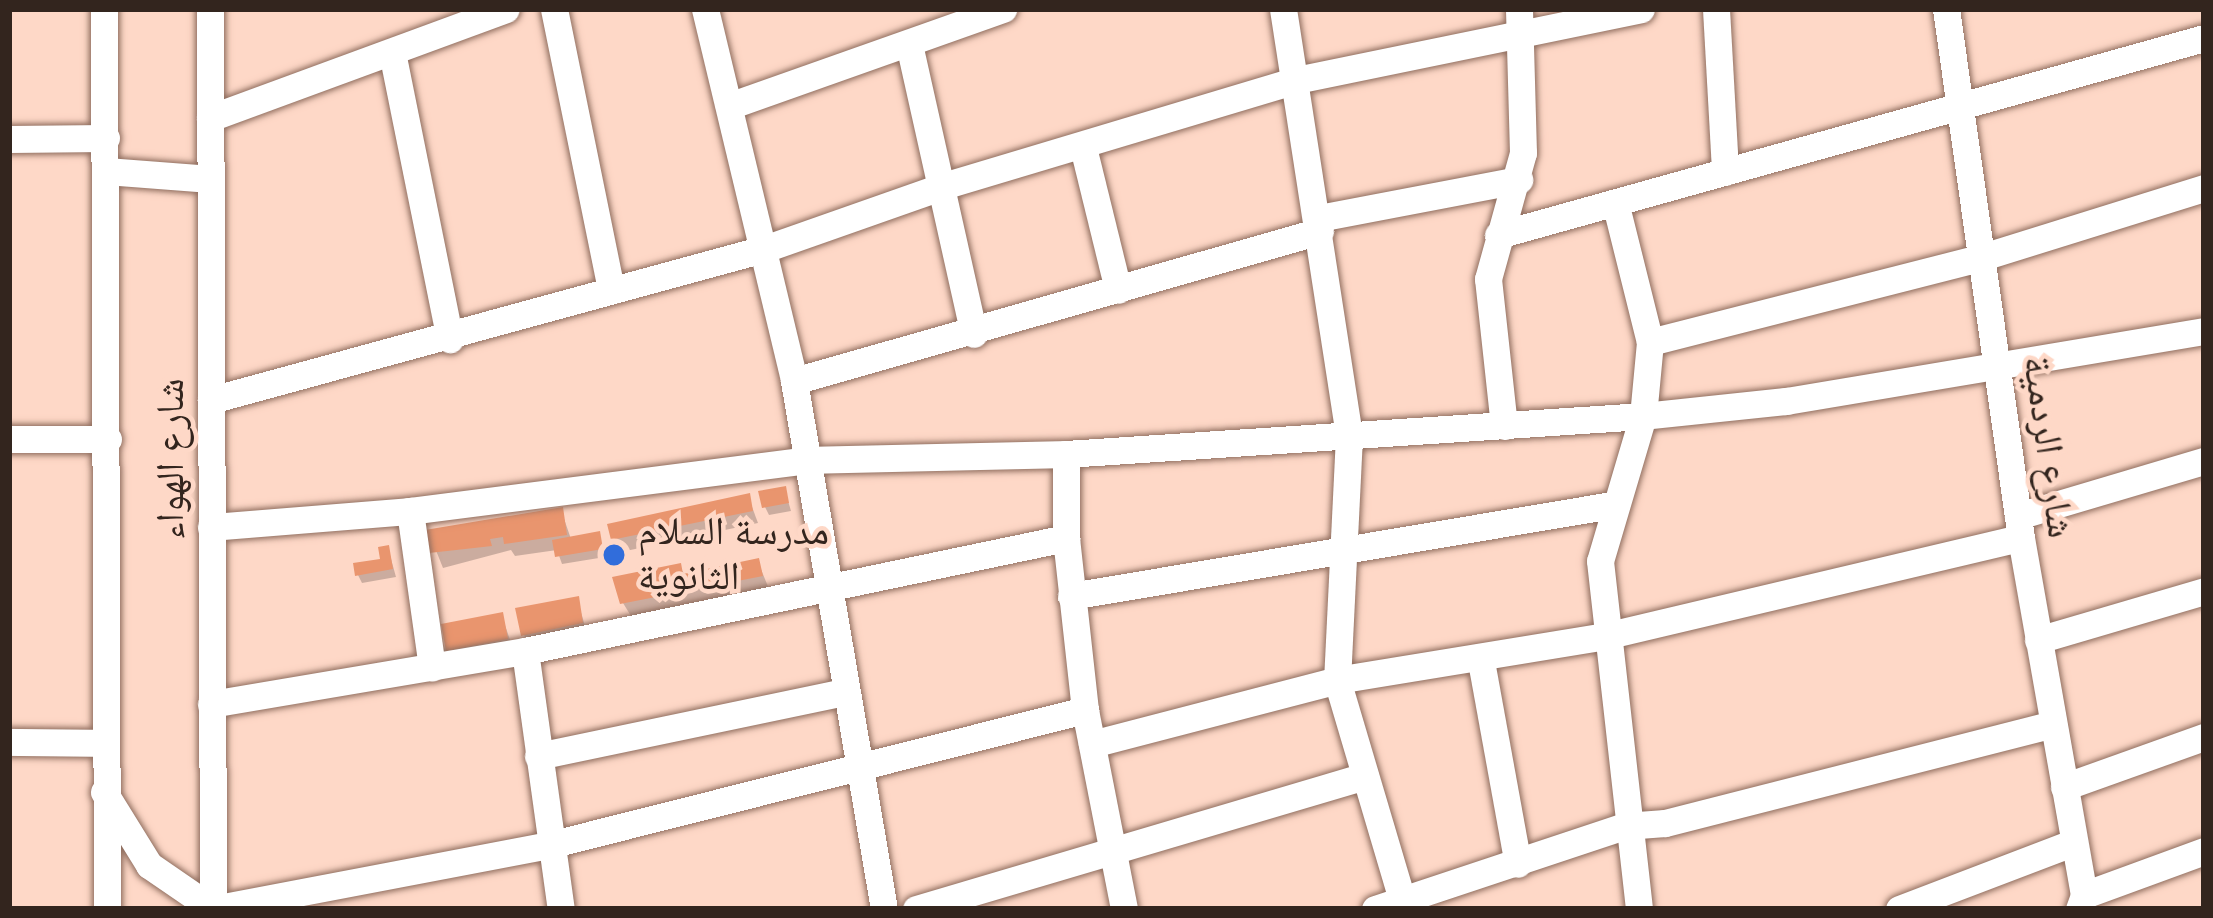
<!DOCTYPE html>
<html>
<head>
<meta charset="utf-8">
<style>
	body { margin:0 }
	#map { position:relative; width:2213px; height:918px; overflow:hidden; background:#fed8c7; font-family:"Varela Round","Noto Naskh Arabic",sans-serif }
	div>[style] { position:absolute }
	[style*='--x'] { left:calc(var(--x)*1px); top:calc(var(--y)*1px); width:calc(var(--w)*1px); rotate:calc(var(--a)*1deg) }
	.shadow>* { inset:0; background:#0003 }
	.building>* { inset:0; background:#e9956e }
	.roads { filter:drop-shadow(0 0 3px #906e5f) drop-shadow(0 0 3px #906e5f) }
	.minor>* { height:27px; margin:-13.5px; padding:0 13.5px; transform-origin:13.5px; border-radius:13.5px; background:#fff }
	.dots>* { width:33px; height:33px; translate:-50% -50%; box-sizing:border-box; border:6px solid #fed8c7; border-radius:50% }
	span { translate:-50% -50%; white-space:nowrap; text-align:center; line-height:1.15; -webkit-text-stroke:9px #fed8c7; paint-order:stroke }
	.street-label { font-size:39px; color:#33251e }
	.poi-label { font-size:39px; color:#33251e }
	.left { translate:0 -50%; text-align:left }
	.frame { position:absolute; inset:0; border:12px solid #33251e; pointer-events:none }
</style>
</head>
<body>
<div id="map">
	<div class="shadow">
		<i style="clip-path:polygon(785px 490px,791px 511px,769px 515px,765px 507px)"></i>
		<i style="clip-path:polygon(748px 496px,758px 523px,621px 552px,614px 539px)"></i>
		<i style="clip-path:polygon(561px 510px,571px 539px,599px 534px,605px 557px,562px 564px,557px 550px,515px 556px,511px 550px,443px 568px,429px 533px)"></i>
		<i style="clip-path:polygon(388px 548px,396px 577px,362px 583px,358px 575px,384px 561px)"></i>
		<i style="clip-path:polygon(758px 562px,769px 589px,631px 616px,623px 603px,622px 596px,680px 567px,686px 577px)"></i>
		<i style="clip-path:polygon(577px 599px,588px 636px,531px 648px,524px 635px)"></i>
		<i style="clip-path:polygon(502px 616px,514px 652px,449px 650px)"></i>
	</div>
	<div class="building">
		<i style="clip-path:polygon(786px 486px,789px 503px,762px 508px,758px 491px)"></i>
		<i style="clip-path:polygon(750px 493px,753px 511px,611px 540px,607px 524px)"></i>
		<i style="clip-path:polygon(563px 507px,567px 535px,504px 544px,503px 537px,490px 539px,492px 546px,429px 553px,425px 530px)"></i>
		<i style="clip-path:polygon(600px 531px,603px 549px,555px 557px,552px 540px)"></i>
		<i style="clip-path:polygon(389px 545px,393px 569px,355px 576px,353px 563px,380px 559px,378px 547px)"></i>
		<i style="clip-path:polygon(759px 558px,763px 576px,620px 604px,612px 577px,681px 563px,683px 574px)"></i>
		<i style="clip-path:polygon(579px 596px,583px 623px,521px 636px,515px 608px)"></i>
		<i style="clip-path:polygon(503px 612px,508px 639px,446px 651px,441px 624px)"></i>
	</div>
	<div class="roads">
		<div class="minor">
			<i style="--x:104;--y:9;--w:900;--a:89.81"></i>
			<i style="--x:210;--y:9;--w:900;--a:89.81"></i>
			<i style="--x:554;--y:9;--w:287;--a:78.5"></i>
			<i style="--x:705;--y:9;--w:382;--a:76.5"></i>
			<i style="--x:794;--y:381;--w:536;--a:80.33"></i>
			<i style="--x:1283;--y:9;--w:432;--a:81.2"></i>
			<i style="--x:1349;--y:436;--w:244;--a:92.8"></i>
			<i style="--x:1337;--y:680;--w:239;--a:73.5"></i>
			<i style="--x:1716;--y:9;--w:163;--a:86.8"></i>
			<i style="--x:1946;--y:9;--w:534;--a:81.93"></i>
			<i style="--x:2021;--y:538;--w:363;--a:80"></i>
			<i style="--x:909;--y:44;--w:297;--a:77.4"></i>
			<i style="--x:393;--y:57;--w:288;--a:78.6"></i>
			<i style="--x:729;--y:106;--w:291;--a:-19.5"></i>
			<i style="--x:210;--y:118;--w:315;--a:-20.2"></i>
			<i style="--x:9;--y:139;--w:97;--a:-0.6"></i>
			<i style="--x:1083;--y:147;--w:147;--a:76.2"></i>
			<i style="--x:106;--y:171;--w:105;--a:4.4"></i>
			<i style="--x:1616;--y:206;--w:140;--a:76"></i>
			<i style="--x:1650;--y:342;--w:74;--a:95.4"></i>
			<i style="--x:1643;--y:416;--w:151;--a:106.5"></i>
			<i style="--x:1600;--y:561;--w:350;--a:83.6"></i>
			<i style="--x:1319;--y:218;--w:204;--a:-10.8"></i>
			<i style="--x:1498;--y:235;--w:733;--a:-15.59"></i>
			<i style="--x:1650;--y:342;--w:340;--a:-14.3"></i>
			<i style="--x:1979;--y:258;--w:236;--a:-17.3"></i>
			<i style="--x:794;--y:381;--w:547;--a:-15.92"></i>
			<i style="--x:211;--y:400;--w:576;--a:-15.29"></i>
			<i style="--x:767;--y:248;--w:187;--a:-19.4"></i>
			<i style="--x:943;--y:186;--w:369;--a:-16.7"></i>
			<i style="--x:1296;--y:80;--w:352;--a:-11.6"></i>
			<i style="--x:1504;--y:426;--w:148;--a:-96.2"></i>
			<i style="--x:1488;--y:279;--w:131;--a:-74.5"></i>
			<i style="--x:1523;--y:153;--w:144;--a:-91.6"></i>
			<i style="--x:9;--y:439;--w:99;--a:0"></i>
			<i style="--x:1066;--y:454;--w:84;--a:90"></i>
			<i style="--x:1066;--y:538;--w:173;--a:83.7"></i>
			<i style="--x:1085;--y:710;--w:203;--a:78.9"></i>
			<i style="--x:410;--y:511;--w:158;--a:82"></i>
			<i style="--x:2018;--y:516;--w:194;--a:-16.5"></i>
			<i style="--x:211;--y:527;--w:200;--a:-4.6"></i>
			<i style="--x:410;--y:511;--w:399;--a:-7.3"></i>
			<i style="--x:806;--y:460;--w:260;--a:-1.3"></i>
			<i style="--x:1066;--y:454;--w:578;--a:-3.77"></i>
			<i style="--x:1643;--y:416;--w:144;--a:-6"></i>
			<i style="--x:1786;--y:401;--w:424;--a:-9.5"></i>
			<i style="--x:1071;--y:596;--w:549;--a:-9.55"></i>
			<i style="--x:2038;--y:640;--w:173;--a:-16.4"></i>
			<i style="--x:525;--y:651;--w:260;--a:82.1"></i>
			<i style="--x:1481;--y:661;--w:206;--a:79.7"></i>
			<i style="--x:211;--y:704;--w:318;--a:-9.6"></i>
			<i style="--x:525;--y:651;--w:553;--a:-11.8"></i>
			<i style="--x:9;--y:742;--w:93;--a:0.6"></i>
			<i style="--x:1092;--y:744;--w:253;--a:-14.6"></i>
			<i style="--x:1337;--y:680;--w:272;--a:-9.3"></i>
			<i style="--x:1605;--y:636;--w:427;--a:-13.3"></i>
			<i style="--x:538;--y:756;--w:314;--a:-11.8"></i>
			<i style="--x:2064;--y:787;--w:149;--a:-19.7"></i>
			<i style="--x:104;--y:792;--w:86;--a:58.3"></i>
			<i style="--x:149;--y:865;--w:78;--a:34.5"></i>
			<i style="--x:213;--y:909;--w:342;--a:-10.8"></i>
			<i style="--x:549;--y:845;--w:553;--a:-14.14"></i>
			<i style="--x:916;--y:909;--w:468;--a:-16.5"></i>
			<i style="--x:1375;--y:909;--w:263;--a:-18.4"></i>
			<i style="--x:1625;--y:826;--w:40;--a:-4.3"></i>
			<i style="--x:1665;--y:823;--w:399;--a:-14.3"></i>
			<i style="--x:1899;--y:909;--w:187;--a:-20.9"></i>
			<i style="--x:2079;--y:909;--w:15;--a:-70"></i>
			<i style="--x:2084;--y:895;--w:128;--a:-20.1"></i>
		</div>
	</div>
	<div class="dots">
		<i style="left:614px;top:555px;background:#316ddb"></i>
	</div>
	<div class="street-label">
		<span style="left:2048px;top:447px;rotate:82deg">شارع الردمية</span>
		<span style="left:171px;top:459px;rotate:-90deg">شارع الهواء</span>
	</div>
	<div class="poi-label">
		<span class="left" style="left:638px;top:555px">مدرسة السلام<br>الثانوية</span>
	</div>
	<div class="frame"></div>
</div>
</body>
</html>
